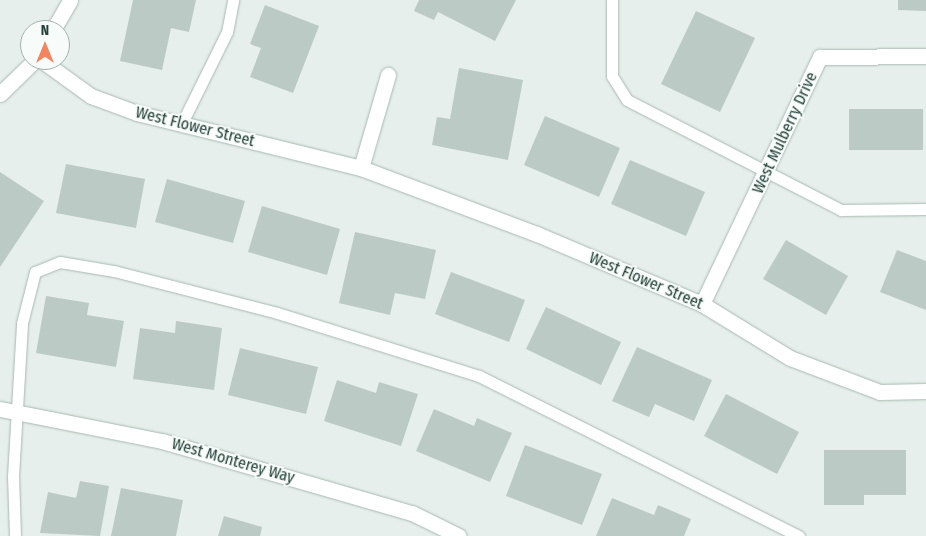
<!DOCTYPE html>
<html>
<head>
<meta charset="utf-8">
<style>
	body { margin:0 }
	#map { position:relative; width:926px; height:536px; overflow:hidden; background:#e6efeb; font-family:"Fira Sans Condensed",sans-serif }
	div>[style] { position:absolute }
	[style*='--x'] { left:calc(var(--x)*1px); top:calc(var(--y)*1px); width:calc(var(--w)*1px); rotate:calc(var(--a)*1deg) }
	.building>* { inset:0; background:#bbcac4 }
	.roads { filter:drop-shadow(0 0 1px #a8b8b2) drop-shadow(0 0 1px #a8b8b2) }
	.service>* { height:11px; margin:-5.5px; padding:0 5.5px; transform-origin:5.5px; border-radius:5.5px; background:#fff }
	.minor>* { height:15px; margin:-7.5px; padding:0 7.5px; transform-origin:7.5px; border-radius:7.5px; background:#fff }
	span { translate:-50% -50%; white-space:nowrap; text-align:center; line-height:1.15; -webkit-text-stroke:4px #f7fbf9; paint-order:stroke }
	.street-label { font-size:16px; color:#24423a }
	.north { position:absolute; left:20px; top:20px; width:50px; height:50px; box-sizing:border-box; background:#f7fbf9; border:1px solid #a3b1ad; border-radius:50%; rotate:0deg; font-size:14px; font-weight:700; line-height:20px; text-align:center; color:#24423a }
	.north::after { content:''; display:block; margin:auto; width:18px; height:22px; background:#f4845f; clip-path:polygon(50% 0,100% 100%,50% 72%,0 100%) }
</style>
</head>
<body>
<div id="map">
	<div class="building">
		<i style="clip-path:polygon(133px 0,196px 0,189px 32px,171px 28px,162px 70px,120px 61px)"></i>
		<i style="clip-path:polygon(419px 0,516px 0,495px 41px,438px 12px,434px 20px,414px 11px)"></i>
		<i style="clip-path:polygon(898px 0,926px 0,926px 11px,898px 10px)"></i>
		<i style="clip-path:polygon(265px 5px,319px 26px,293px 93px,250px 77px,261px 48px,250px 44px)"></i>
		<i style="clip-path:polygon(696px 11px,755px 38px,720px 112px,661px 84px)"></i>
		<i style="clip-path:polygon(459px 68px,523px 80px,508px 160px,432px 145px,437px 117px,450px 119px)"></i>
		<i style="clip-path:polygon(849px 109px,923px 109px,923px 150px,849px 150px)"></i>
		<i style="clip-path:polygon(545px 116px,620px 148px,599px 197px,524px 165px)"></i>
		<i style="clip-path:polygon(630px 160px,705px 192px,686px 236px,611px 204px)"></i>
		<i style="clip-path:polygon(66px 164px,145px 179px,136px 228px,56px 213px)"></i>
		<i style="clip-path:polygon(0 172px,44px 201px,0 267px)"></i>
		<i style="clip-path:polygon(167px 179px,245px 201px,233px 243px,155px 222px)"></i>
		<i style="clip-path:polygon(262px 206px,340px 229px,327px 275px,248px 252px)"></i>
		<i style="clip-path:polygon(355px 232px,436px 250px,425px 299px,395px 293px,390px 315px,339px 303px)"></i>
		<i style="clip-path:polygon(786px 240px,848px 276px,826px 315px,763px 279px)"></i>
		<i style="clip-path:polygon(897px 250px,926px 261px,926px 310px,880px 292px)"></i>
		<i style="clip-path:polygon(451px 272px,525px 300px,509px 342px,435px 314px)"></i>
		<i style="clip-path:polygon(46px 296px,89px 303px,87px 315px,124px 321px,116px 367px,36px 353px)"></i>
		<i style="clip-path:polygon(546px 307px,621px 342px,601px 385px,526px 349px)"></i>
		<i style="clip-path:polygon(176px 321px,222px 328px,214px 390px,133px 379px,140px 328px,175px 333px)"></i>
		<i style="clip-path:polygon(637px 347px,712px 380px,694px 421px,655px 404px,649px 417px,612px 401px)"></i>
		<i style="clip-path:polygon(240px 348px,318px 367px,306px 414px,228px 395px)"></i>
		<i style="clip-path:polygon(337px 380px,376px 393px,379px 382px,418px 394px,401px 446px,324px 421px)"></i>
		<i style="clip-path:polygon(726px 394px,799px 432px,777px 474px,704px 436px)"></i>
		<i style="clip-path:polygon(434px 409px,474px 426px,477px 418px,512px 433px,490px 482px,416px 451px)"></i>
		<i style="clip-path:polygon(525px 445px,602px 474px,582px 525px,506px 496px)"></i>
		<i style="clip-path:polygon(824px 450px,906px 450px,906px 495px,864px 495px,864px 505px,824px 505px)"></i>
		<i style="clip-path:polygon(80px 481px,109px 486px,100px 536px,40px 533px,48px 492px,76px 498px)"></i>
		<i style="clip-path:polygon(121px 488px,183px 500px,176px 536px,111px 536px)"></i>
		<i style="clip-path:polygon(612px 498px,654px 515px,658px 505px,691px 519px,684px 536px,596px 536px)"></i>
		<i style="clip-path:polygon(224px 516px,262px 527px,260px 536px,218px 536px)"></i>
	</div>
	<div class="roads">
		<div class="service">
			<i style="--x:612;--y:0;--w:76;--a:90"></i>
			<i style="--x:612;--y:76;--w:28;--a:58"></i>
			<i style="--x:627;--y:100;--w:241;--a:27.2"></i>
			<i style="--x:841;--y:210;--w:85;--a:-0.7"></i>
			<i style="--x:181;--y:125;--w:104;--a:-63.7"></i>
			<i style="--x:227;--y:32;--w:33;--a:-79"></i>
			<i style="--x:15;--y:536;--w:60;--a:-91.9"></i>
			<i style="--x:13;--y:476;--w:153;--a:-86.6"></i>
			<i style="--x:22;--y:323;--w:53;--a:-75.7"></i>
			<i style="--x:35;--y:272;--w:27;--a:-22"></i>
			<i style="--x:60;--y:262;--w:55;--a:9.5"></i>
			<i style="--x:114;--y:271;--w:168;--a:14.4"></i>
			<i style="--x:277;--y:313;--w:212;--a:17.3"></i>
			<i style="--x:479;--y:376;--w:358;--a:26.6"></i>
		</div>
		<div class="minor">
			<i style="--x:53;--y:30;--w:34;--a:-60"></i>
			<i style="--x:41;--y:60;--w:62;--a:35.8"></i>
			<i style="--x:91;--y:96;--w:49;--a:20.3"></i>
			<i style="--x:137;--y:113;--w:231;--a:13.8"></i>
			<i style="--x:361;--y:168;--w:188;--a:20.6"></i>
			<i style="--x:537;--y:234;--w:179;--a:23"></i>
			<i style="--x:702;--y:304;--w:103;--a:31.5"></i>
			<i style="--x:790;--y:358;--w:96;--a:20.7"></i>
			<i style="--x:880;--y:392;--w:46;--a:-1.2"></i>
			<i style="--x:0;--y:94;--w:49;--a:-44.2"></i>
			<i style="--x:361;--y:168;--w:97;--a:-73.8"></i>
			<i style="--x:702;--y:304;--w:274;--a:-64.5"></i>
			<i style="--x:820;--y:57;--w:106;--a:-0.5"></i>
			<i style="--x:0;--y:409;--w:165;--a:11.2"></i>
			<i style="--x:162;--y:441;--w:260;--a:16.1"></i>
			<i style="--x:412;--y:513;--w:52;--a:26.1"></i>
		</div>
	</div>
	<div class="street-label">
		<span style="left:195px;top:127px;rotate:14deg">West Flower Street</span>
		<span style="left:785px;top:133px;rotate:-65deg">West Mulberry Drive</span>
		<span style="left:646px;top:281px;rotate:23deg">West Flower Street</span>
		<span style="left:233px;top:461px;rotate:16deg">West Monterey Way</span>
	</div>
	<div class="north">N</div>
</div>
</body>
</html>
